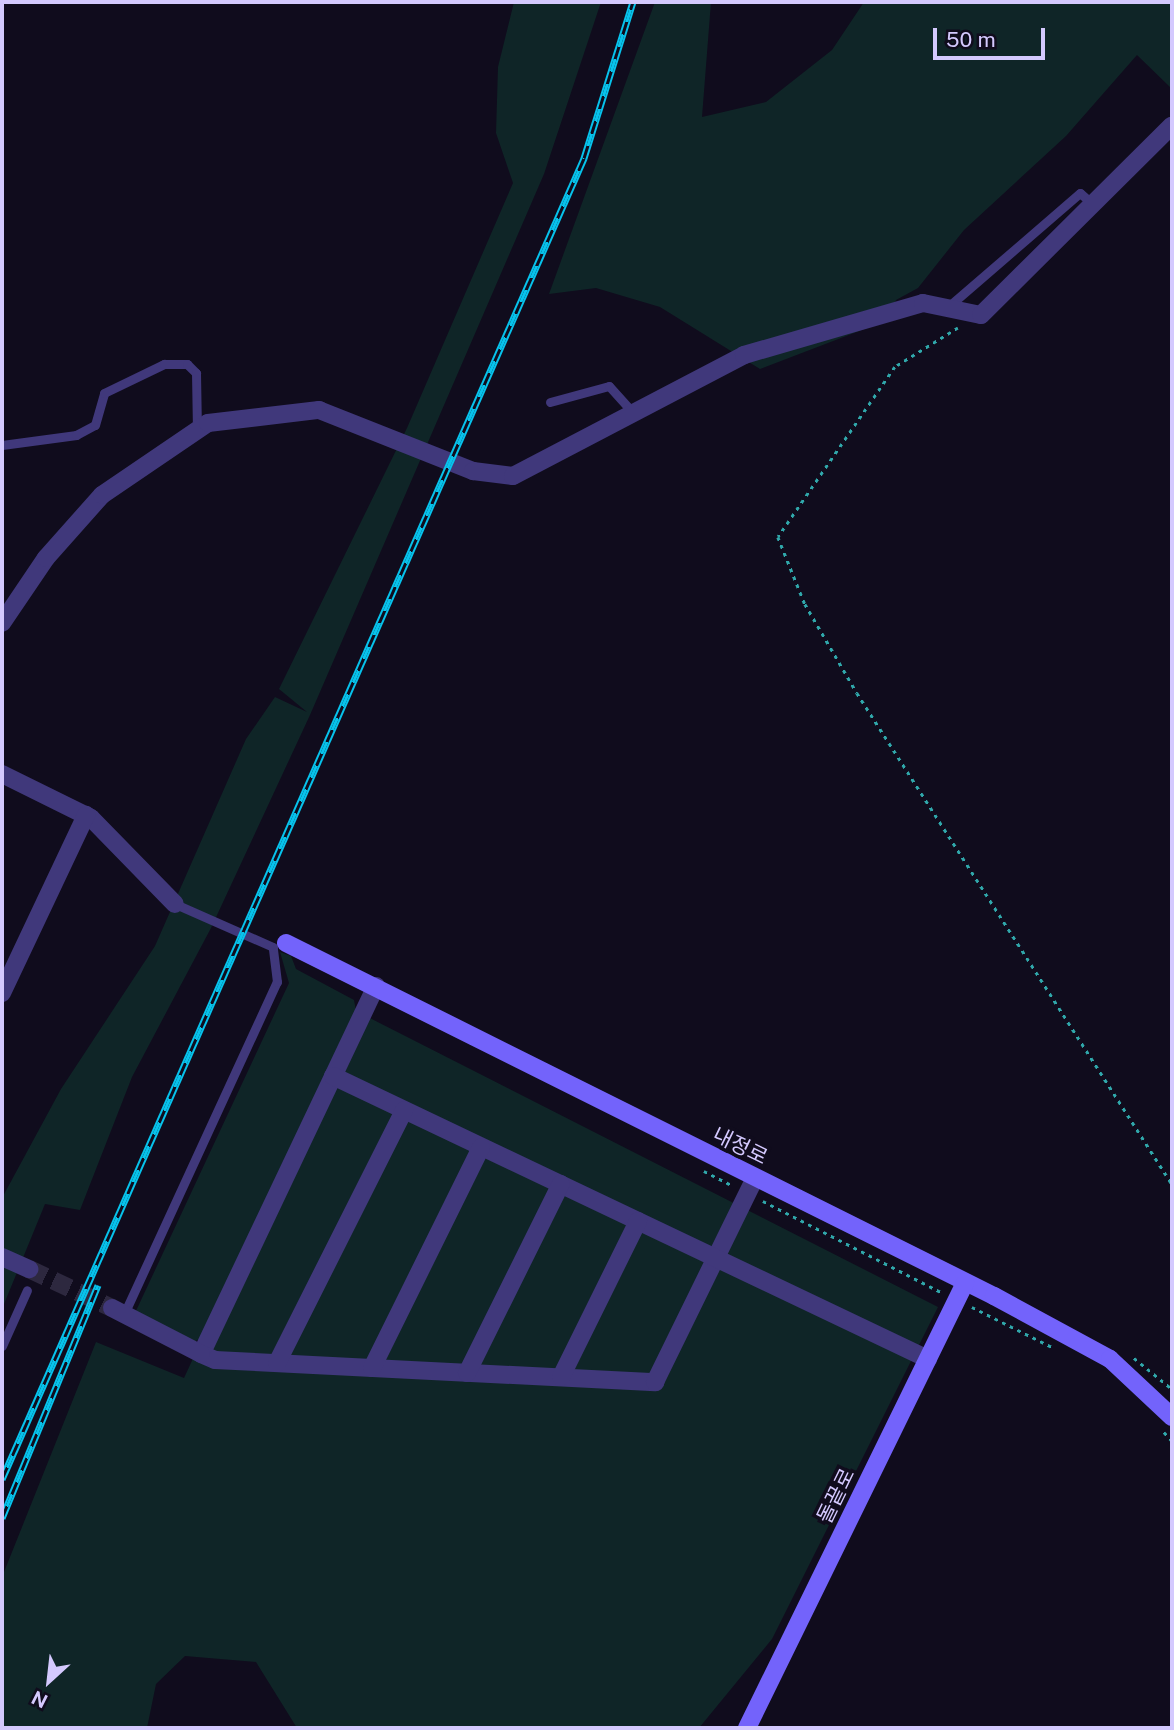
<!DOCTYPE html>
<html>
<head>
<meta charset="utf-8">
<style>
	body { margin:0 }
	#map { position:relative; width:1174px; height:1730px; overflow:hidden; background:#100c1d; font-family:"Public Sans","Noto Sans KR",sans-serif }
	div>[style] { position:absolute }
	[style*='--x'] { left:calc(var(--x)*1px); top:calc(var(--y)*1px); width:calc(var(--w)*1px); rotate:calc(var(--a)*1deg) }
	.green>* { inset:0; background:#0f2527 }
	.street-tunnel>* { height:18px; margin-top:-9px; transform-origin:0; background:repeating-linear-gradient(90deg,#2d283f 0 18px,transparent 0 27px) }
	.path>* { height:2.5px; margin-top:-1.25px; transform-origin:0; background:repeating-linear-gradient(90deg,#30a8ab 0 3.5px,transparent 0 8.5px) }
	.lane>* { height:9px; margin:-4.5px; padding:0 4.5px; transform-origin:4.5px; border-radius:4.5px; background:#40387b }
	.street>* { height:18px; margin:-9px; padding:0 9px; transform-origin:9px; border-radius:9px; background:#40387b }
	.secondary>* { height:18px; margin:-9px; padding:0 9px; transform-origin:9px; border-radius:9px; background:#7363fb }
	.rail>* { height:7px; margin-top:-3.5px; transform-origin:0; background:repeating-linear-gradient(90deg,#100c1d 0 13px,#07c3ec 0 26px); box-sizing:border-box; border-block:2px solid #07c3ec }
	span { translate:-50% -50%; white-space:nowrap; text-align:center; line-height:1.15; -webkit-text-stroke:7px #100c1d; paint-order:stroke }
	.street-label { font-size:21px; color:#d4c9fe }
	.frame { position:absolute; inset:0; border:4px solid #d4c9fe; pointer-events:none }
	.north { position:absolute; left:14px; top:1646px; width:70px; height:70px; -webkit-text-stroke:5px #100c1d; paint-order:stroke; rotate:207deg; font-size:19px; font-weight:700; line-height:28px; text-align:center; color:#d4c9fe }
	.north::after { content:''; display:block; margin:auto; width:24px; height:32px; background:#d4c9fe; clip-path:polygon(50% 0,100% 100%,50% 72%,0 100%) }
	.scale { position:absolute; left:933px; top:28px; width:112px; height:32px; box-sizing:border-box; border:4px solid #d4c9fe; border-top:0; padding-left:9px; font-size:21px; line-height:24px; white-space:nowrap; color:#d4c9fe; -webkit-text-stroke:5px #100c1d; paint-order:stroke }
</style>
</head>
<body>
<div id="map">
	<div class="green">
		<i style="clip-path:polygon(514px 2px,601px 2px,544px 174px,310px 715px,211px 928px,132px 1077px,80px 1210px,45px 1204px,2px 1309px,2px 1198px,61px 1089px,155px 946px,246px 739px,275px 697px,307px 712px,279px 689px,407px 428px,513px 183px,496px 133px,498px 67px)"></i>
		<i style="clip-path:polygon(655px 2px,711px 2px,702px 117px,766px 102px,832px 50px,864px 2px,1172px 2px,1172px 89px,1137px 55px,1066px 136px,964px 230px,918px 288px,896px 300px,888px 320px,760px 369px,660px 307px,596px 288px,549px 294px)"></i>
		<i style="clip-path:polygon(280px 952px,291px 956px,296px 969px,354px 1000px,356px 1011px,938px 1307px,772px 1639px,699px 1728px,297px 1728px,256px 1662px,185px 1656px,156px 1684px,147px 1728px,2px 1728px,2px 1577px,96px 1342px,184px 1378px,203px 1337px,194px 1342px,135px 1313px,289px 983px)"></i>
	</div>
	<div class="street-tunnel">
		<i style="--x:29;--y:1269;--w:92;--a:25.2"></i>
	</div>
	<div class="path">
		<i style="--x:958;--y:328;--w:74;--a:148.2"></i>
		<i style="--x:895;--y:367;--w:206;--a:124.5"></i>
		<i style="--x:778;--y:537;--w:72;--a:68.1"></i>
		<i style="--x:805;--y:604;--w:103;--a:59.7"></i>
		<i style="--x:857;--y:693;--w:583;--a:57.32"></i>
		<i style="--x:704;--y:1171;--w:31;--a:27"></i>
		<i style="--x:763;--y:1201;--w:200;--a:27.1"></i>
		<i style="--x:972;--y:1307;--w:92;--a:26.6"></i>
		<i style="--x:1134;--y:1358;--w:49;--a:39.2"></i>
		<i style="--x:1164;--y:1432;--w:12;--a:48"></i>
	</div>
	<div class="lane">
		<i style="--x:949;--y:306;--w:173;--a:-40.8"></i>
		<i style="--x:1080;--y:193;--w:18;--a:41"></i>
		<i style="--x:550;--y:402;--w:61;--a:-15.2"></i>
		<i style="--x:609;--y:386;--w:38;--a:48"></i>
		<i style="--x:2;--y:445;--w:75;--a:-7.7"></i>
		<i style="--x:76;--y:435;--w:21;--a:-28"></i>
		<i style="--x:95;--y:425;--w:33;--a:-74"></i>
		<i style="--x:104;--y:393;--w:67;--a:-25.8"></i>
		<i style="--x:164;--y:364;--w:23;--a:0"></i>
		<i style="--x:187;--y:364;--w:13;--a:45"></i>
		<i style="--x:196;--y:373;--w:57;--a:89"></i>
		<i style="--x:124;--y:1314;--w:366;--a:-65.3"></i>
		<i style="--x:277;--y:982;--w:35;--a:-97"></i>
		<i style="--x:273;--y:947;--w:107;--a:-156.3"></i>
		<i style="--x:2;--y:1346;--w:61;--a:-65.9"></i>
	</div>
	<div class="street">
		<i style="--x:2;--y:623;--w:78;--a:-55.9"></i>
		<i style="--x:46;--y:558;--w:84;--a:-48.4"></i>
		<i style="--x:102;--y:495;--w:128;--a:-34.2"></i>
		<i style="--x:208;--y:423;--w:112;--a:-6.7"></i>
		<i style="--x:319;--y:410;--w:166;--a:21.6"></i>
		<i style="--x:473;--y:471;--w:40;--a:7.1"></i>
		<i style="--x:513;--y:476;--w:261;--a:-27.6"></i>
		<i style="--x:744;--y:355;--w:186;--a:-16.2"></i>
		<i style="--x:923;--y:303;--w:59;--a:11.7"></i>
		<i style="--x:981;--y:315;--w:269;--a:-44.8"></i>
		<i style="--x:2;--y:774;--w:99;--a:26.3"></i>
		<i style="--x:91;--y:818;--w:120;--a:45.7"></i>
		<i style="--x:376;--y:986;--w:407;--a:115.4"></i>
		<i style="--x:201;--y:1354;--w:15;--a:23"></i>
		<i style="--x:215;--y:1360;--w:441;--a:2.9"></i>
		<i style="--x:655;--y:1382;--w:227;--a:-63.9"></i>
		<i style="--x:2;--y:993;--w:197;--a:-64.7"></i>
		<i style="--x:333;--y:1076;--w:659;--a:25.44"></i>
		<i style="--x:2;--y:1257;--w:30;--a:24"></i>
		<i style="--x:112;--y:1308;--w:100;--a:27.3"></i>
		<i style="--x:277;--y:1363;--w:283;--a:-63.3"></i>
		<i style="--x:372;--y:1368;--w:246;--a:-63.7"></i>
		<i style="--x:467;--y:1373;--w:211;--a:-63.6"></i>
		<i style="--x:561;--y:1377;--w:174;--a:-63.7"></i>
	</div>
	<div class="secondary">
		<i style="--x:286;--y:943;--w:791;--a:26.5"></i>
		<i style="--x:994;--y:1296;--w:132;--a:28.5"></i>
		<i style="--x:1110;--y:1359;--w:85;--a:43.1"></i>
		<i style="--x:747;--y:1728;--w:496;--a:-63.9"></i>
	</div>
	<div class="rail">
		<i style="--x:2;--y:1479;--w:1444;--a:-66.22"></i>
		<i style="--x:584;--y:158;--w:164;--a:-72.6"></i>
		<i style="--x:2;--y:1518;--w:252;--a:-67.6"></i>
	</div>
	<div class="street-label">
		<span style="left:740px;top:1146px;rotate:26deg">내정로</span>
		<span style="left:836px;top:1496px;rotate:-64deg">돌끝로</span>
	</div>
	<div class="frame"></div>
	<div class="north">N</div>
	<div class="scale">50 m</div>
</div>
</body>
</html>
